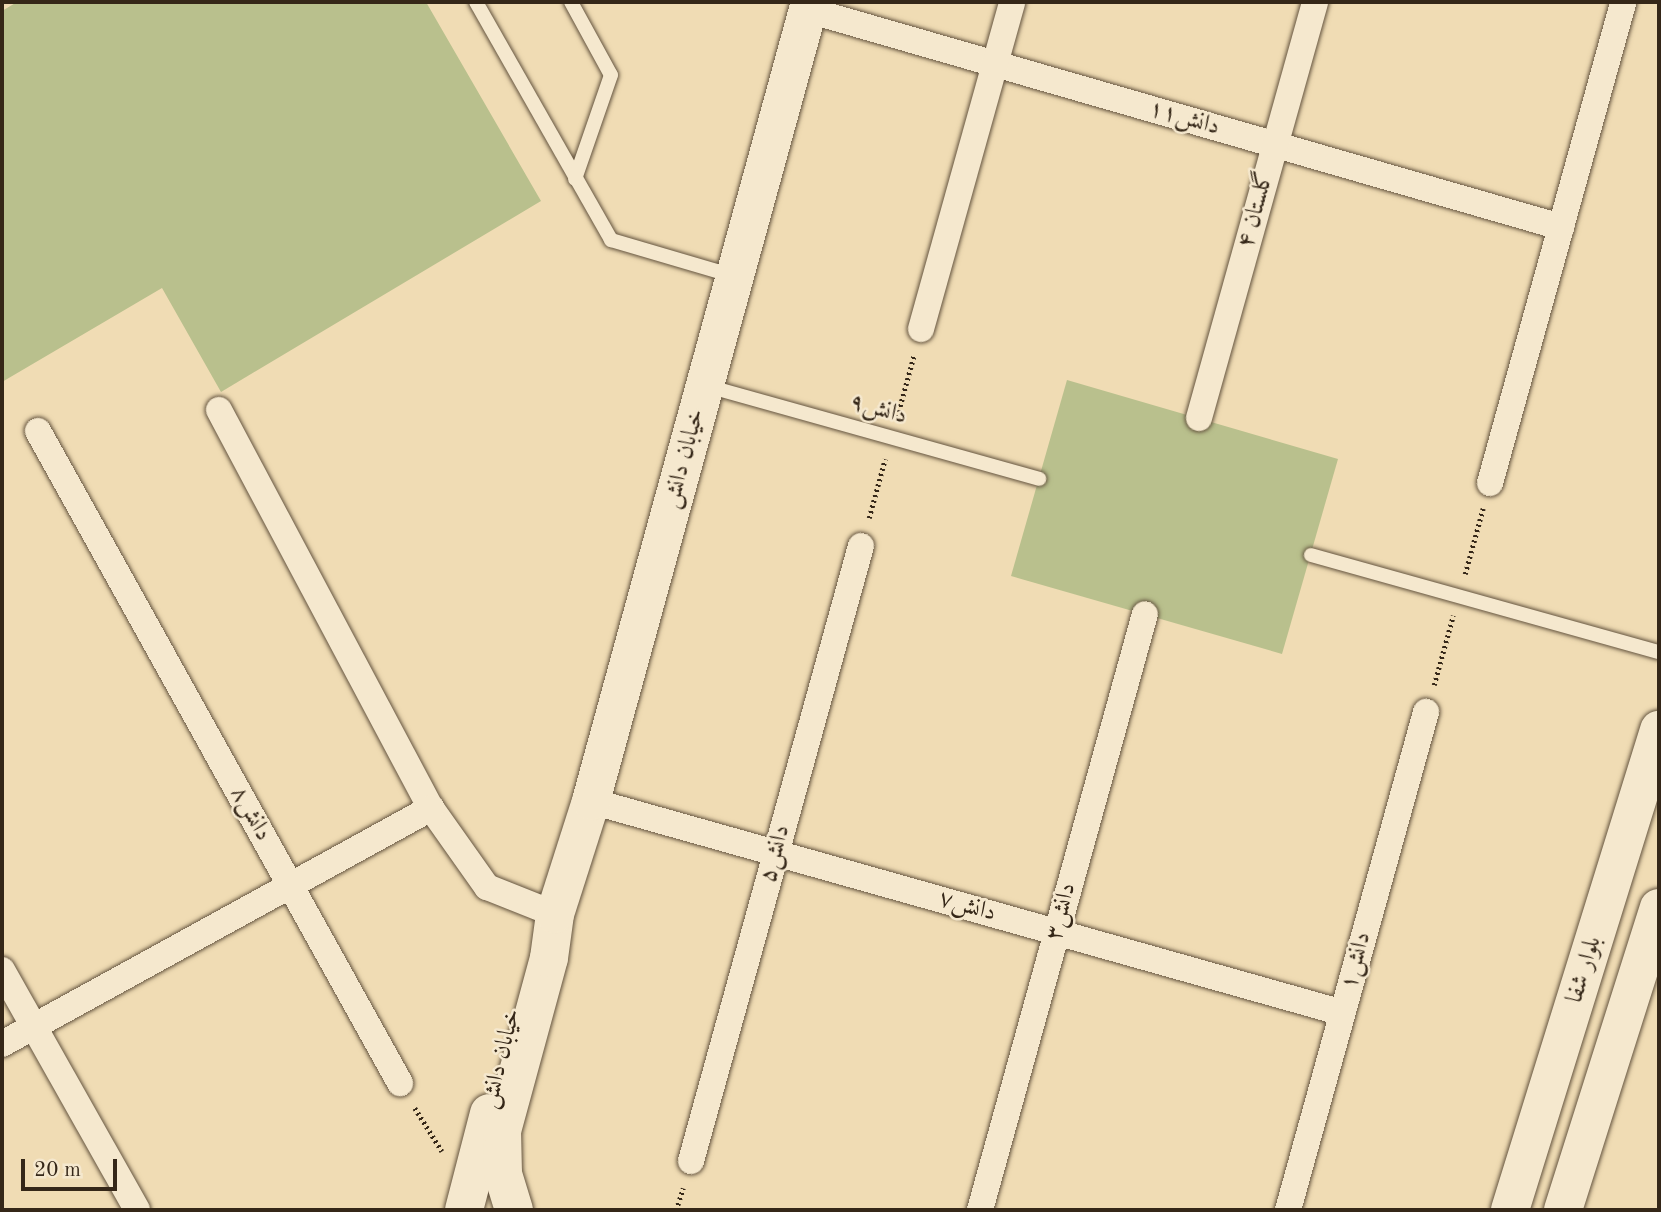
<!DOCTYPE html>
<html>
<head>
<meta charset="utf-8">
<style>
	body { margin:0 }
	#map { position:relative; width:1661px; height:1212px; overflow:hidden; background:#f0dcb4; font-family:"Old Standard TT",Amiri,serif }
	div>[style] { position:absolute }
	[style*='--x'] { left:calc(var(--x)*1px); top:calc(var(--y)*1px); width:calc(var(--w)*1px); rotate:calc(var(--a)*1deg) }
	.green>* { inset:0; background:#b9c08d }
	.path>* { height:4.5px; margin-top:-2.25px; transform-origin:0; background:repeating-linear-gradient(90deg,#352718 0 2px,transparent 0 5.5px) }
	.roads { filter:drop-shadow(0 0 2px #64543f) drop-shadow(0 0 2px #64543f) }
	.lane>* { height:14px; margin:-7px; padding:0 7px; transform-origin:7px; border-radius:7px; background:#f5e8ce }
	.street>* { height:26px; margin:-13px; padding:0 13px; transform-origin:13px; border-radius:13px; background:#f5e8ce }
	.secondary>* { height:38px; margin:-19px; padding:0 19px; transform-origin:19px; border-radius:19px; background:#f5e8ce }
	span { translate:-50% -50%; white-space:nowrap; text-align:center; line-height:1.15; -webkit-text-stroke:5px #f5e8ce; paint-order:stroke }
	.street-label { font-size:24px; color:#352718 }
	.frame { position:absolute; inset:0; border:4px solid #352718; pointer-events:none }
	.scale { position:absolute; left:21px; top:1159px; width:96px; height:32px; box-sizing:border-box; border:4px solid #352718; border-top:0; padding-left:9px; font-size:21px; line-height:24px; white-space:nowrap; color:#352718; -webkit-text-stroke:5px #f5e8ce; paint-order:stroke }
</style>
</head>
<body>
<div id="map">
	<div class="green">
		<i style="clip-path:polygon(17px 2px,426px 2px,541px 201px,221px 392px,162px 288px,2px 382px,2px 11px)"></i>
		<i style="clip-path:polygon(1067px 380px,1338px 459px,1282px 654px,1011px 576px)"></i>
	</div>
	<div class="path">
		<i style="--x:897;--y:417;--w:64;--a:-74.7"></i>
		<i style="--x:869;--y:518;--w:61;--a:-74.8"></i>
		<i style="--x:1465;--y:574;--w:68;--a:-74.7"></i>
		<i style="--x:1434;--y:685;--w:72;--a:-74.6"></i>
		<i style="--x:415;--y:1108;--w:51;--a:57.9"></i>
		<i style="--x:676;--y:1210;--w:23;--a:-72"></i>
	</div>
	<div class="roads">
		<div class="lane">
			<i style="--x:476;--y:2;--w:274;--a:60.4"></i>
			<i style="--x:611;--y:240;--w:127;--a:16.4"></i>
			<i style="--x:571;--y:2;--w:83;--a:61.3"></i>
			<i style="--x:611;--y:75;--w:110;--a:109.1"></i>
			<i style="--x:707;--y:386;--w:345;--a:15.6"></i>
			<i style="--x:1311;--y:555;--w:361;--a:15.6"></i>
		</div>
		<div class="street">
			<i style="--x:808;--y:10;--w:784;--a:16.08"></i>
			<i style="--x:921;--y:329;--w:339;--a:-74.4"></i>
			<i style="--x:219;--y:410;--w:451;--a:62"></i>
			<i style="--x:431;--y:808;--w:97;--a:54.7"></i>
			<i style="--x:487;--y:887;--w:73;--a:21.7"></i>
			<i style="--x:1199;--y:418;--w:432;--a:-74.4"></i>
			<i style="--x:38;--y:431;--w:746;--a:60.96"></i>
			<i style="--x:1490;--y:483;--w:499;--a:-74.5"></i>
			<i style="--x:591;--y:801;--w:781;--a:15.74"></i>
			<i style="--x:2;--y:970;--w:275;--a:60.6"></i>
			<i style="--x:2;--y:1044;--w:490;--a:-28.8"></i>
			<i style="--x:691;--y:1161;--w:638;--a:-74.55"></i>
			<i style="--x:980;--y:1210;--w:618;--a:-74.53"></i>
			<i style="--x:1288;--y:1210;--w:517;--a:-74.51"></i>
		</div>
		<div class="secondary">
			<i style="--x:464;--y:1210;--w:100;--a:-75.5"></i>
			<i style="--x:514;--y:1210;--w:38;--a:-107"></i>
			<i style="--x:503;--y:1174;--w:43;--a:-91.3"></i>
			<i style="--x:502;--y:1131;--w:179;--a:-74.8"></i>
			<i style="--x:549;--y:958;--w:44;--a:-82.2"></i>
			<i style="--x:555;--y:914;--w:119;--a:-72.3"></i>
			<i style="--x:591;--y:801;--w:828;--a:-74.67"></i>
			<i style="--x:1510;--y:1210;--w:503;--a:-72.75"></i>
			<i style="--x:1563;--y:1210;--w:317;--a:-72.4"></i>
		</div>
	</div>
	<div class="street-label">
		<span style="left:1184px;top:119px;rotate:16deg">دانش۱۱</span>
		<span style="left:1257px;top:210px;rotate:-75deg">گلستان ۴</span>
		<span style="left:878px;top:410px;rotate:16deg">دانش۹</span>
		<span style="left:685px;top:459px;rotate:-75deg">خیابان دانش</span>
		<span style="left:250px;top:814px;rotate:61deg">دانش۸</span>
		<span style="left:776px;top:854px;rotate:-75deg">دانش۵</span>
		<span style="left:967px;top:907px;rotate:16deg">دانش۷</span>
		<span style="left:1062px;top:912px;rotate:-75deg">دانش۳</span>
		<span style="left:1357px;top:961px;rotate:-75deg">دانش۱</span>
		<span style="left:1585px;top:970px;rotate:-73deg">بلوار شفا</span>
		<span style="left:502px;top:1059px;rotate:-76deg">خیابان دانش</span>
	</div>
	<div class="frame"></div>
	<div class="scale">20 m</div>
</div>
</body>
</html>
